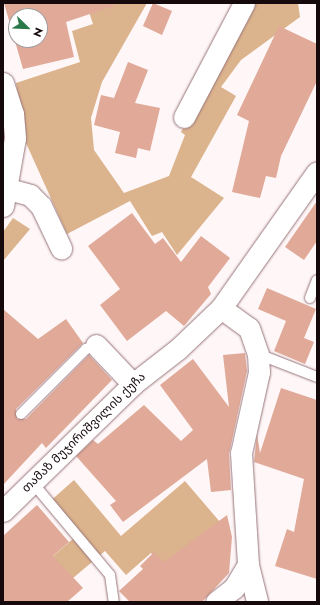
<!DOCTYPE html>
<html>
<head>
<meta charset="utf-8">
<style>
	body { margin:0 }
	#map { position:relative; width:320px; height:605px; overflow:hidden; background:#fef6f7; font-family:Jost,"Noto Sans Georgian",sans-serif }
	div>[style] { position:absolute }
	[style*='--x'] { left:calc(var(--x)*1px); top:calc(var(--y)*1px); width:calc(var(--w)*1px); rotate:calc(var(--a)*1deg) }
	.forest>* { inset:0; background:#dbb38c }
	.building>* { inset:0; background:#e0a998 }
	.roads { filter:drop-shadow(0 0 1px #977479) drop-shadow(0 0 1px #977479) }
	.lane>* { height:10px; margin:-5px; padding:0 5px; transform-origin:5px; border-radius:5px; background:#fff }
	.street>* { height:21px; margin:-10.5px; padding:0 10.5px; transform-origin:10.5px; border-radius:10.5px; background:#fff }
	span { translate:-50% -50%; white-space:nowrap; text-align:center; line-height:1.15; -webkit-text-stroke:3px #fff; paint-order:stroke }
	.street-label { font-size:12px; color:#15090b }
	.frame { position:absolute; inset:0; border:4px solid #15090b; pointer-events:none }
	.north { position:absolute; left:8px; top:8px; width:40px; height:40px; box-sizing:border-box; background:#fff; border:1px solid #a19d9d; border-radius:50%; rotate:113deg; font-size:11px; font-weight:700; line-height:16px; text-align:center; color:#15090b }
	.north::after { content:''; display:block; margin:auto; width:14px; height:18px; background:#29794a; clip-path:polygon(50% 0,100% 100%,50% 72%,0 100%) }
</style>
</head>
<body>
<div id="map">
	<div class="forest">
		<i style="clip-path:polygon(86px 3px,147px 3px,102px 82px,91px 118px,94px 150px,124px 193px,169px 176px,185px 135px,181px 132px,249px 3px,298px 3px,300px 17px,241px 60px,221px 87px,236px 96px,191px 177px,224px 198px,177px 255px,162px 232px,152px 236px,130px 201px,67px 234px,26px 143px,16px 83px,80px 62px,72px 31px,93px 24px)"></i>
		<i style="clip-path:polygon(13px 218px,30px 229px,3px 261px,3px 232px)"></i>
		<i style="clip-path:polygon(74px 480px,121px 536px,185px 481px,220px 522px,165px 570px,151px 553px,126px 575px,105px 551px,53px 595px,34px 573px,75px 537px,47px 504px)"></i>
	</div>
	<div class="building">
		<i style="clip-path:polygon(evenodd,4px 3px,113px 3px,114px 6px,66px 22px,74px 57px,23px 69px,4px 3px,16px 16px,40px 16px,40px 40px,16px 40px,16px 16px)"></i>
		<i style="clip-path:polygon(153px 3px,172px 11px,162px 35px,143px 26px)"></i>
		<i style="clip-path:polygon(279px 26px,317px 44px,317px 81px,281px 156px,276px 178px,266px 176px,260px 198px,232px 192px,249px 121px,237px 115px)"></i>
		<i style="clip-path:polygon(128px 62px,148px 70px,135px 103px,160px 108px,150px 151px,138px 148px,136px 158px,115px 153px,120px 132px,94px 125px,101px 95px,114px 98px)"></i>
		<i style="clip-path:polygon(317px 201px,317px 241px,304px 260px,285px 247px)"></i>
		<i style="clip-path:polygon(132px 213px,155px 244px,163px 238px,181px 262px,201px 236px,230px 258px,208px 287px,211px 294px,184px 326px,166px 311px,127px 341px,100px 305px,120px 289px,88px 246px)"></i>
		<i style="clip-path:polygon(267px 288px,316px 309px,304px 338px,314px 342px,305px 364px,274px 351px,286px 321px,258px 309px)"></i>
		<i style="clip-path:polygon(3px 309px,38px 339px,66px 319px,83px 343px,16px 409px,17px 419px,26px 419px,89px 355px,112px 380px,46px 448px,42px 443px,3px 485px)"></i>
		<i style="clip-path:polygon(245px 353px,247px 371px,229px 454px,231px 490px,211px 492px,207px 459px,123px 522px,110px 505px,116px 501px,76px 456px,93px 440px,98px 444px,144px 405px,181px 441px,193px 430px,160px 385px,193px 359px,229px 407px,223px 355px)"></i>
		<i style="clip-path:polygon(281px 388px,317px 400px,317px 579px,275px 566px,287px 529px,294px 532px,304px 479px,254px 462px,257px 434px,260px 453px)"></i>
		<i style="clip-path:polygon(37px 505px,69px 542px,53px 556px,83px 588px,67px 602px,3px 602px,3px 536px)"></i>
		<i style="clip-path:polygon(227px 515px,232px 537px,229px 573px,202px 602px,130px 602px,119px 591px,143px 569px,140px 566px,154px 552px,164px 562px)"></i>
	</div>
	<div class="roads">
		<div class="lane">
			<i style="--x:310;--y:298;--w:19;--a:-69"></i>
			<i style="--x:258;--y:354;--w:63;--a:21.3"></i>
			<i style="--x:21;--y:414;--w:92;--a:-45"></i>
			<i style="--x:86;--y:349;--w:11;--a:-22"></i>
			<i style="--x:32;--y:482;--w:121;--a:50"></i>
			<i style="--x:110;--y:575;--w:27;--a:82"></i>
		</div>
		<div class="street">
			<i style="--x:3;--y:83;--w:33;--a:72"></i>
			<i style="--x:13;--y:114;--w:24;--a:85"></i>
			<i style="--x:15;--y:138;--w:69;--a:100"></i>
			<i style="--x:184;--y:117;--w:129;--a:-62.2"></i>
			<i style="--x:8;--y:189;--w:23;--a:15"></i>
			<i style="--x:30;--y:195;--w:16;--a:45"></i>
			<i style="--x:41;--y:206;--w:47;--a:64.5"></i>
			<i style="--x:221;--y:308;--w:34;--a:36"></i>
			<i style="--x:249;--y:328;--w:28;--a:71"></i>
			<i style="--x:258;--y:354;--w:18;--a:87"></i>
			<i style="--x:259;--y:372;--w:83;--a:102.5"></i>
			<i style="--x:241;--y:453;--w:112;--a:86.4"></i>
			<i style="--x:248;--y:565;--w:38;--a:76"></i>
			<i style="--x:96;--y:345;--w:54;--a:46.5"></i>
			<i style="--x:3;--y:511;--w:182;--a:-44.3"></i>
			<i style="--x:133;--y:384;--w:57;--a:-37.9"></i>
			<i style="--x:178;--y:349;--w:59;--a:-43.6"></i>
			<i style="--x:221;--y:308;--w:166;--a:-54.8"></i>
			<i style="--x:216;--y:602;--w:23;--a:-38"></i>
			<i style="--x:234;--y:588;--w:27;--a:-59"></i>
		</div>
	</div>
	<div class="street-label">
		<span style="left:84px;top:433px;rotate:-44deg">თამაზ მუჯირიშვილის ქუჩა</span>
	</div>
	<div class="frame"></div>
	<div class="north">N</div>
</div>
</body>
</html>
